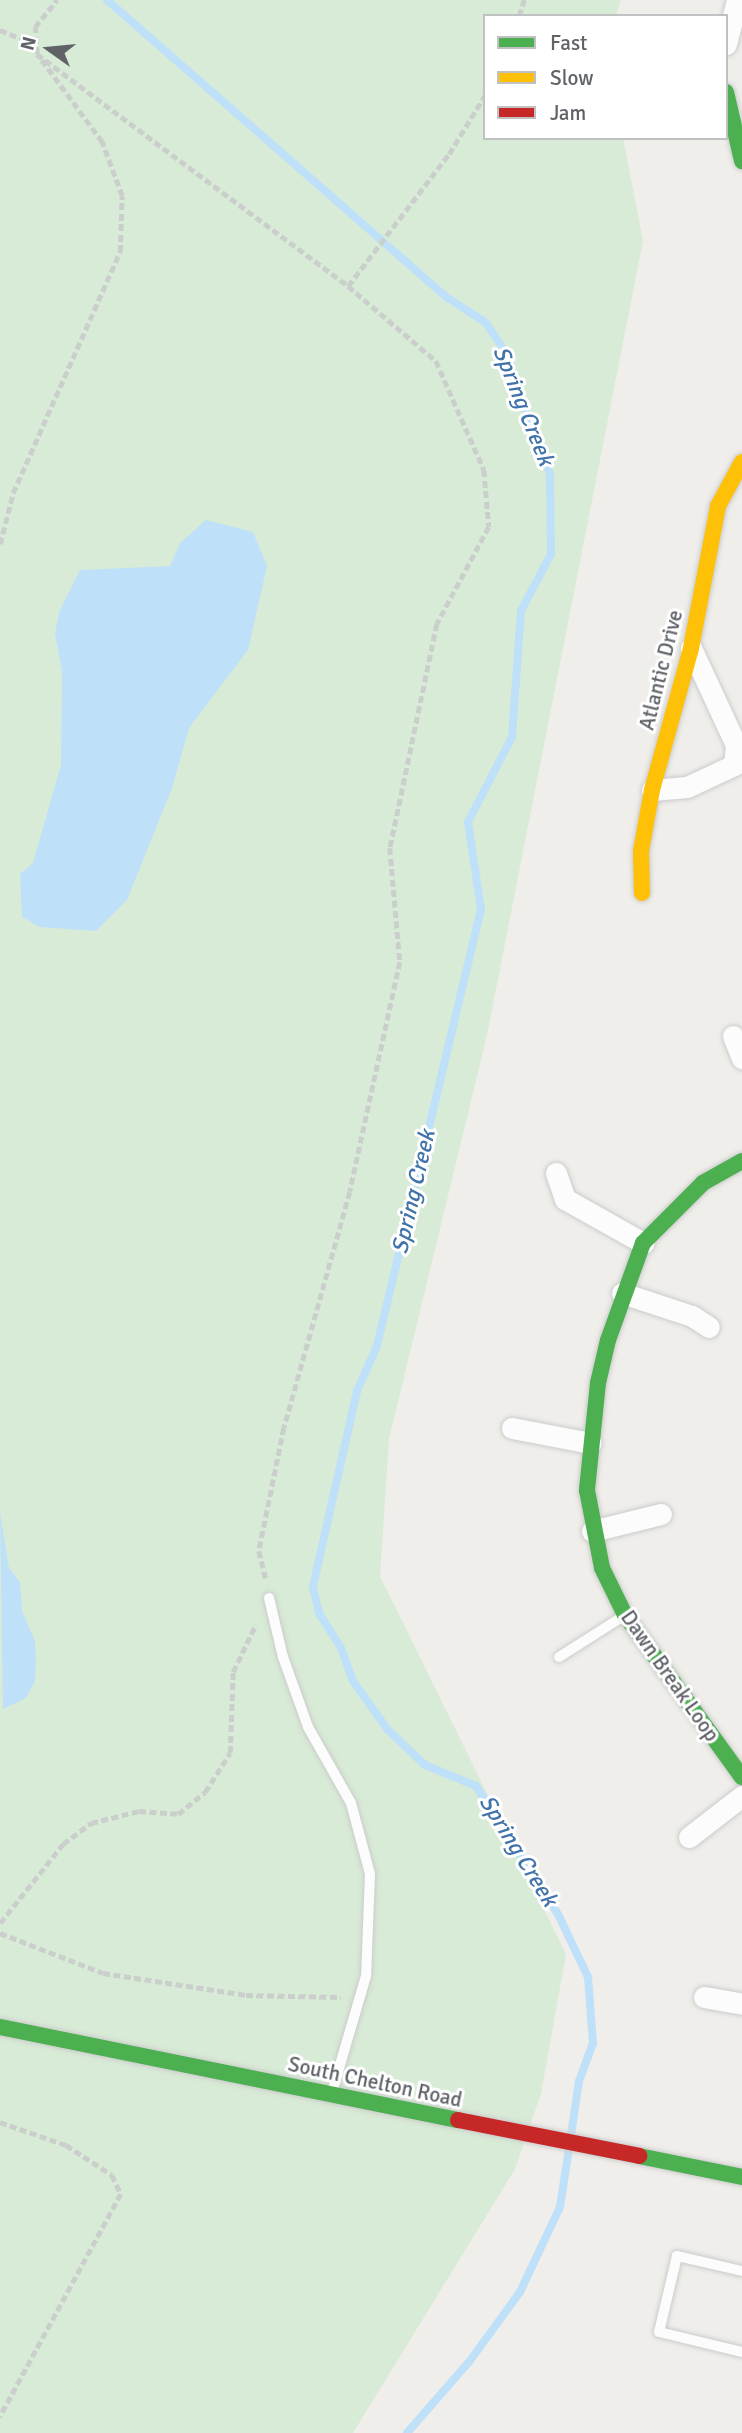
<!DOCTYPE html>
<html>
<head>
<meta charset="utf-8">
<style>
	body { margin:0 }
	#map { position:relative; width:742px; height:2433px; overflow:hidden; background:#efeeea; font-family:Signika,sans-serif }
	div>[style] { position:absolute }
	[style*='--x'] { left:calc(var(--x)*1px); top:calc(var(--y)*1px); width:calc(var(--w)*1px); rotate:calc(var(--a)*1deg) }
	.green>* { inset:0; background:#d8ebd6 }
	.water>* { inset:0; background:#bfe0f9 }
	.stream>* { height:8px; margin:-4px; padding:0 4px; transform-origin:4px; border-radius:4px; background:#bfe0f9 }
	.path>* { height:4.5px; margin-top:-2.25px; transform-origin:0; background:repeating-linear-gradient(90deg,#cacfcc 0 7px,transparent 0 10.5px) }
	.roads { filter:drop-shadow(0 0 2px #cbcccc) drop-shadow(0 0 2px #cbcccc) }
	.lane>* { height:10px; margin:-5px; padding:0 5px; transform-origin:5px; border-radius:5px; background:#fdfcfc }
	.street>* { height:21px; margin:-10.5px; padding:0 10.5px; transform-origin:10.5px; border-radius:10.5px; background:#fdfcfc }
	.fast>* { height:16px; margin:-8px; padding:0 8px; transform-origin:8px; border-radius:8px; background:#4caf50 }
	.slow>* { height:16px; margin:-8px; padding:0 8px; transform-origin:8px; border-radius:8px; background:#ffc107 }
	.jam>* { height:16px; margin:-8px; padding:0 8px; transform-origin:8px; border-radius:8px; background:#c62828 }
	span { translate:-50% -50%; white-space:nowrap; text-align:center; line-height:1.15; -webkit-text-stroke:6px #fff; paint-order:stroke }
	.street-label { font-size:21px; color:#5f6368 }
	.water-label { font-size:23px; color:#4174aa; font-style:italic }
	.legend { position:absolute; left:483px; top:14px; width:245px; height:126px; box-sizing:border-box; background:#fff; border:2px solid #bfc1c3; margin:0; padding:9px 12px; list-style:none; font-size:21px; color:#5f6368 }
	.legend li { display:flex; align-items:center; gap:14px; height:35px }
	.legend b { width:35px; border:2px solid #bfc1c3 }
	.north { position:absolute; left:14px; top:14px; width:70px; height:70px; -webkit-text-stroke:5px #fff; paint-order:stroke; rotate:285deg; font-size:19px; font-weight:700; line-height:28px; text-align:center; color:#5f6368 }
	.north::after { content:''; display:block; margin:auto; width:24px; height:32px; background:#5f6368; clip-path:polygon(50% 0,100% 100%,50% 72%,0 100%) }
</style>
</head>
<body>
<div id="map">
	<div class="green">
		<i style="clip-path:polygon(0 0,621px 0,616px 16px,485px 16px,485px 138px,623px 138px,643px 241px,487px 1035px,389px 1439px,380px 1576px,566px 1954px,541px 2094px,515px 2169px,353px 2433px,0 2433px)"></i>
	</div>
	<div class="water">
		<i style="clip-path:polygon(206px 520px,253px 532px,267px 566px,248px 650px,189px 728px,172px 788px,127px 900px,96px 931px,40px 927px,22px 917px,20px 874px,33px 863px,61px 765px,62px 671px,55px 634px,59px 612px,80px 570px,170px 566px,180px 543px)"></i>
		<i style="clip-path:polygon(0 1512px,9px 1568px,20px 1582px,22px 1611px,35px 1641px,36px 1661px,35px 1681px,26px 1698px,3px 1709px)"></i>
	</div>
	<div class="stream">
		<i style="--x:107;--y:0;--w:453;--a:41.2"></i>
		<i style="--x:448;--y:298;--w:45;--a:33.3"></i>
		<i style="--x:486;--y:323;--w:37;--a:56"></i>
		<i style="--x:507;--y:354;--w:91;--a:72.2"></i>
		<i style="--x:535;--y:441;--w:35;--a:65"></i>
		<i style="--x:550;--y:473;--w:81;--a:89.3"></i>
		<i style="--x:551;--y:554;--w:64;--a:117.8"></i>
		<i style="--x:521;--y:611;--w:126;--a:94.1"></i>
		<i style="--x:512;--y:737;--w:96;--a:117.4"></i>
		<i style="--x:468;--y:822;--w:88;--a:81.5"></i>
		<i style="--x:481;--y:909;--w:449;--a:103.4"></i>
		<i style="--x:377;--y:1346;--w:49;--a:114"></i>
		<i style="--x:357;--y:1391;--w:201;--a:102.7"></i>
		<i style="--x:313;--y:1587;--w:27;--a:77"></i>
		<i style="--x:319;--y:1613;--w:41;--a:57.8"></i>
		<i style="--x:341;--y:1648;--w:35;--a:70"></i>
		<i style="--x:353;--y:1681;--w:60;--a:54.5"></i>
		<i style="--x:388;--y:1730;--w:51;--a:43.4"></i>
		<i style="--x:425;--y:1765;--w:55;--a:22.4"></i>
		<i style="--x:476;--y:1786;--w:154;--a:57.4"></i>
		<i style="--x:559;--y:1916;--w:68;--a:64.6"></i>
		<i style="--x:588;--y:1977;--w:66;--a:85.7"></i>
		<i style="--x:593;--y:2043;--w:40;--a:110.2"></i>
		<i style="--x:579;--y:2081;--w:55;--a:98.4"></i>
		<i style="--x:407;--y:2433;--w:94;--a:-48.9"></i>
		<i style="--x:469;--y:2362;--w:87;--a:-53.9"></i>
		<i style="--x:520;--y:2292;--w:94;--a:-64.8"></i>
		<i style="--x:560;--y:2207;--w:60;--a:-81.3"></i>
	</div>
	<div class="path">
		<i style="--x:519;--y:16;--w:17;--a:-73"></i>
		<i style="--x:0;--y:30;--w:40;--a:22"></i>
		<i style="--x:37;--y:54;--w:388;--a:36.7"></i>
		<i style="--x:348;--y:286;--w:116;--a:40.4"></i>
		<i style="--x:436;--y:361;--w:119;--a:66.2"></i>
		<i style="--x:484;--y:470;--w:57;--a:85"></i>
		<i style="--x:489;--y:527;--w:110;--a:118.2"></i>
		<i style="--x:437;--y:624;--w:229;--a:101.8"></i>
		<i style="--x:390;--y:848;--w:114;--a:85"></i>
		<i style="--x:400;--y:962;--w:235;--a:102.3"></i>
		<i style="--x:350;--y:1192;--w:245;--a:105.6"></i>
		<i style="--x:284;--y:1428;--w:126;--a:101.5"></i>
		<i style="--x:259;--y:1551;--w:30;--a:76"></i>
		<i style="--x:348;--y:286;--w:166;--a:-52.6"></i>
		<i style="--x:449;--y:154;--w:69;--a:-58.6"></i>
		<i style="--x:0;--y:544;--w:53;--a:-75.7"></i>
		<i style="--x:13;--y:493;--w:264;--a:-66.1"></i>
		<i style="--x:120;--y:252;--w:56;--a:-88"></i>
		<i style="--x:122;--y:196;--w:58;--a:-110.3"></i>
		<i style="--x:102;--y:142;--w:109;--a:-126.5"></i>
		<i style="--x:37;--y:54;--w:27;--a:-94"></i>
		<i style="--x:35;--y:27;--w:35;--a:-51"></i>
		<i style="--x:0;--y:1923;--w:101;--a:-51.4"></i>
		<i style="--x:63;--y:1844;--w:35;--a:-37"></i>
		<i style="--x:91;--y:1823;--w:49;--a:-14"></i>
		<i style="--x:139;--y:1811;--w:39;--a:4"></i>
		<i style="--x:178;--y:1814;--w:35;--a:-39"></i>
		<i style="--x:205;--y:1792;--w:46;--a:-57.3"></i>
		<i style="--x:230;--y:1753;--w:81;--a:-87.9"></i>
		<i style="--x:233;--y:1672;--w:53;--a:-64.4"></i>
		<i style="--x:0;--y:1933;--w:110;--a:21.2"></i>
		<i style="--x:103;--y:1973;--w:145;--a:8.7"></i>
		<i style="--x:246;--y:1995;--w:95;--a:1.2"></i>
		<i style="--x:0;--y:2122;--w:70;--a:19.2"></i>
		<i style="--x:66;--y:2145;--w:55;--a:33.1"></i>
		<i style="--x:112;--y:2175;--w:21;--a:65"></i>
		<i style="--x:121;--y:2194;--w:254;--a:118.5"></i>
	</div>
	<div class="roads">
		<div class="lane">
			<i style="--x:269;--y:1598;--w:61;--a:76.7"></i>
			<i style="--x:283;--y:1657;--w:74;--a:70.3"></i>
			<i style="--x:308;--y:1727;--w:87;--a:60.5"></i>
			<i style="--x:351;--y:1803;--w:73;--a:75"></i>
			<i style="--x:370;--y:1874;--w:102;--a:92.2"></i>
			<i style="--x:366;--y:1976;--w:121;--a:106.3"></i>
			<i style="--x:559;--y:1657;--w:75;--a:-32.4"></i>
			<i style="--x:742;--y:2271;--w:67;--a:-167"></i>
			<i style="--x:677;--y:2256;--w:78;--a:103.3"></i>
			<i style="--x:659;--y:2332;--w:85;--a:13.5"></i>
		</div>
		<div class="street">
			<i style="--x:726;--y:44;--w:45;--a:-76"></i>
			<i style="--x:652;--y:790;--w:35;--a:-5"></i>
			<i style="--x:687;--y:787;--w:52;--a:-25.1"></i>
			<i style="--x:734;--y:765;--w:20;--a:-84"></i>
			<i style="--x:736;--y:745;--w:107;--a:-114.9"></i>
			<i style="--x:733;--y:1036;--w:24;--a:68"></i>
			<i style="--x:556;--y:1173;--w:28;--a:71"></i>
			<i style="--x:565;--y:1199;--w:90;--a:29.4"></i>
			<i style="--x:622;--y:1293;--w:74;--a:18.2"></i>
			<i style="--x:692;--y:1316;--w:20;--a:33"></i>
			<i style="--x:512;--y:1428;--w:80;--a:10.8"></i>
			<i style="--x:592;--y:1531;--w:71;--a:-13.8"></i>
			<i style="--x:689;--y:1837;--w:67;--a:-37.7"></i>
			<i style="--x:704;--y:1997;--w:39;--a:10"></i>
		</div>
		<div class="fast">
			<i style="--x:726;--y:92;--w:71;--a:76.9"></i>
			<i style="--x:742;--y:1161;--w:45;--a:150.6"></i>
			<i style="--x:703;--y:1183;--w:85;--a:135"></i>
			<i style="--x:643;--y:1243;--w:103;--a:109.8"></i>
			<i style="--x:608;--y:1340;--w:44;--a:103.1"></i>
			<i style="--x:598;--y:1383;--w:108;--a:95.9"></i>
			<i style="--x:587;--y:1490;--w:79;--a:79.1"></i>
			<i style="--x:602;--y:1568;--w:52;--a:63.9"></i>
			<i style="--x:625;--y:1615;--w:200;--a:54.2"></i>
			<i style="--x:0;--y:2027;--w:467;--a:11.5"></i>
			<i style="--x:639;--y:2156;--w:105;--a:11.5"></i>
		</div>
		<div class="slow">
			<i style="--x:642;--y:893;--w:42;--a:-91.4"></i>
			<i style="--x:641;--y:851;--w:62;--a:-79.8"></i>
			<i style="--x:652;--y:790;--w:147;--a:-74.6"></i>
			<i style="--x:691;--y:648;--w:145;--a:-79.2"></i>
			<i style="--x:718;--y:506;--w:50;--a:-61.4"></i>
		</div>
		<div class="jam">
			<i style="--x:458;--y:2120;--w:185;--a:11.2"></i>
		</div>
	</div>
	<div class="street-label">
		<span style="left:661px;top:670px;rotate:-76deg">Atlantic Drive</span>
		<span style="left:670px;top:1676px;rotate:55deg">Dawn Break Loop</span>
		<span style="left:375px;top:2082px;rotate:12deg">South Chelton Road</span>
	</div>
	<div class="water-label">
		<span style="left:523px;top:406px;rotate:68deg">Spring Creek</span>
		<span style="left:414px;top:1192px;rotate:-77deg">Spring Creek</span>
		<span style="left:518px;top:1851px;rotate:58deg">Spring Creek</span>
	</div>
	<ul class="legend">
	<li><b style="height:9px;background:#4caf50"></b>Fast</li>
	<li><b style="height:9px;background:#ffc107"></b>Slow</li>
	<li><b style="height:9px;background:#c62828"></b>Jam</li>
	</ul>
	<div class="north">N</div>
</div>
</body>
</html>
